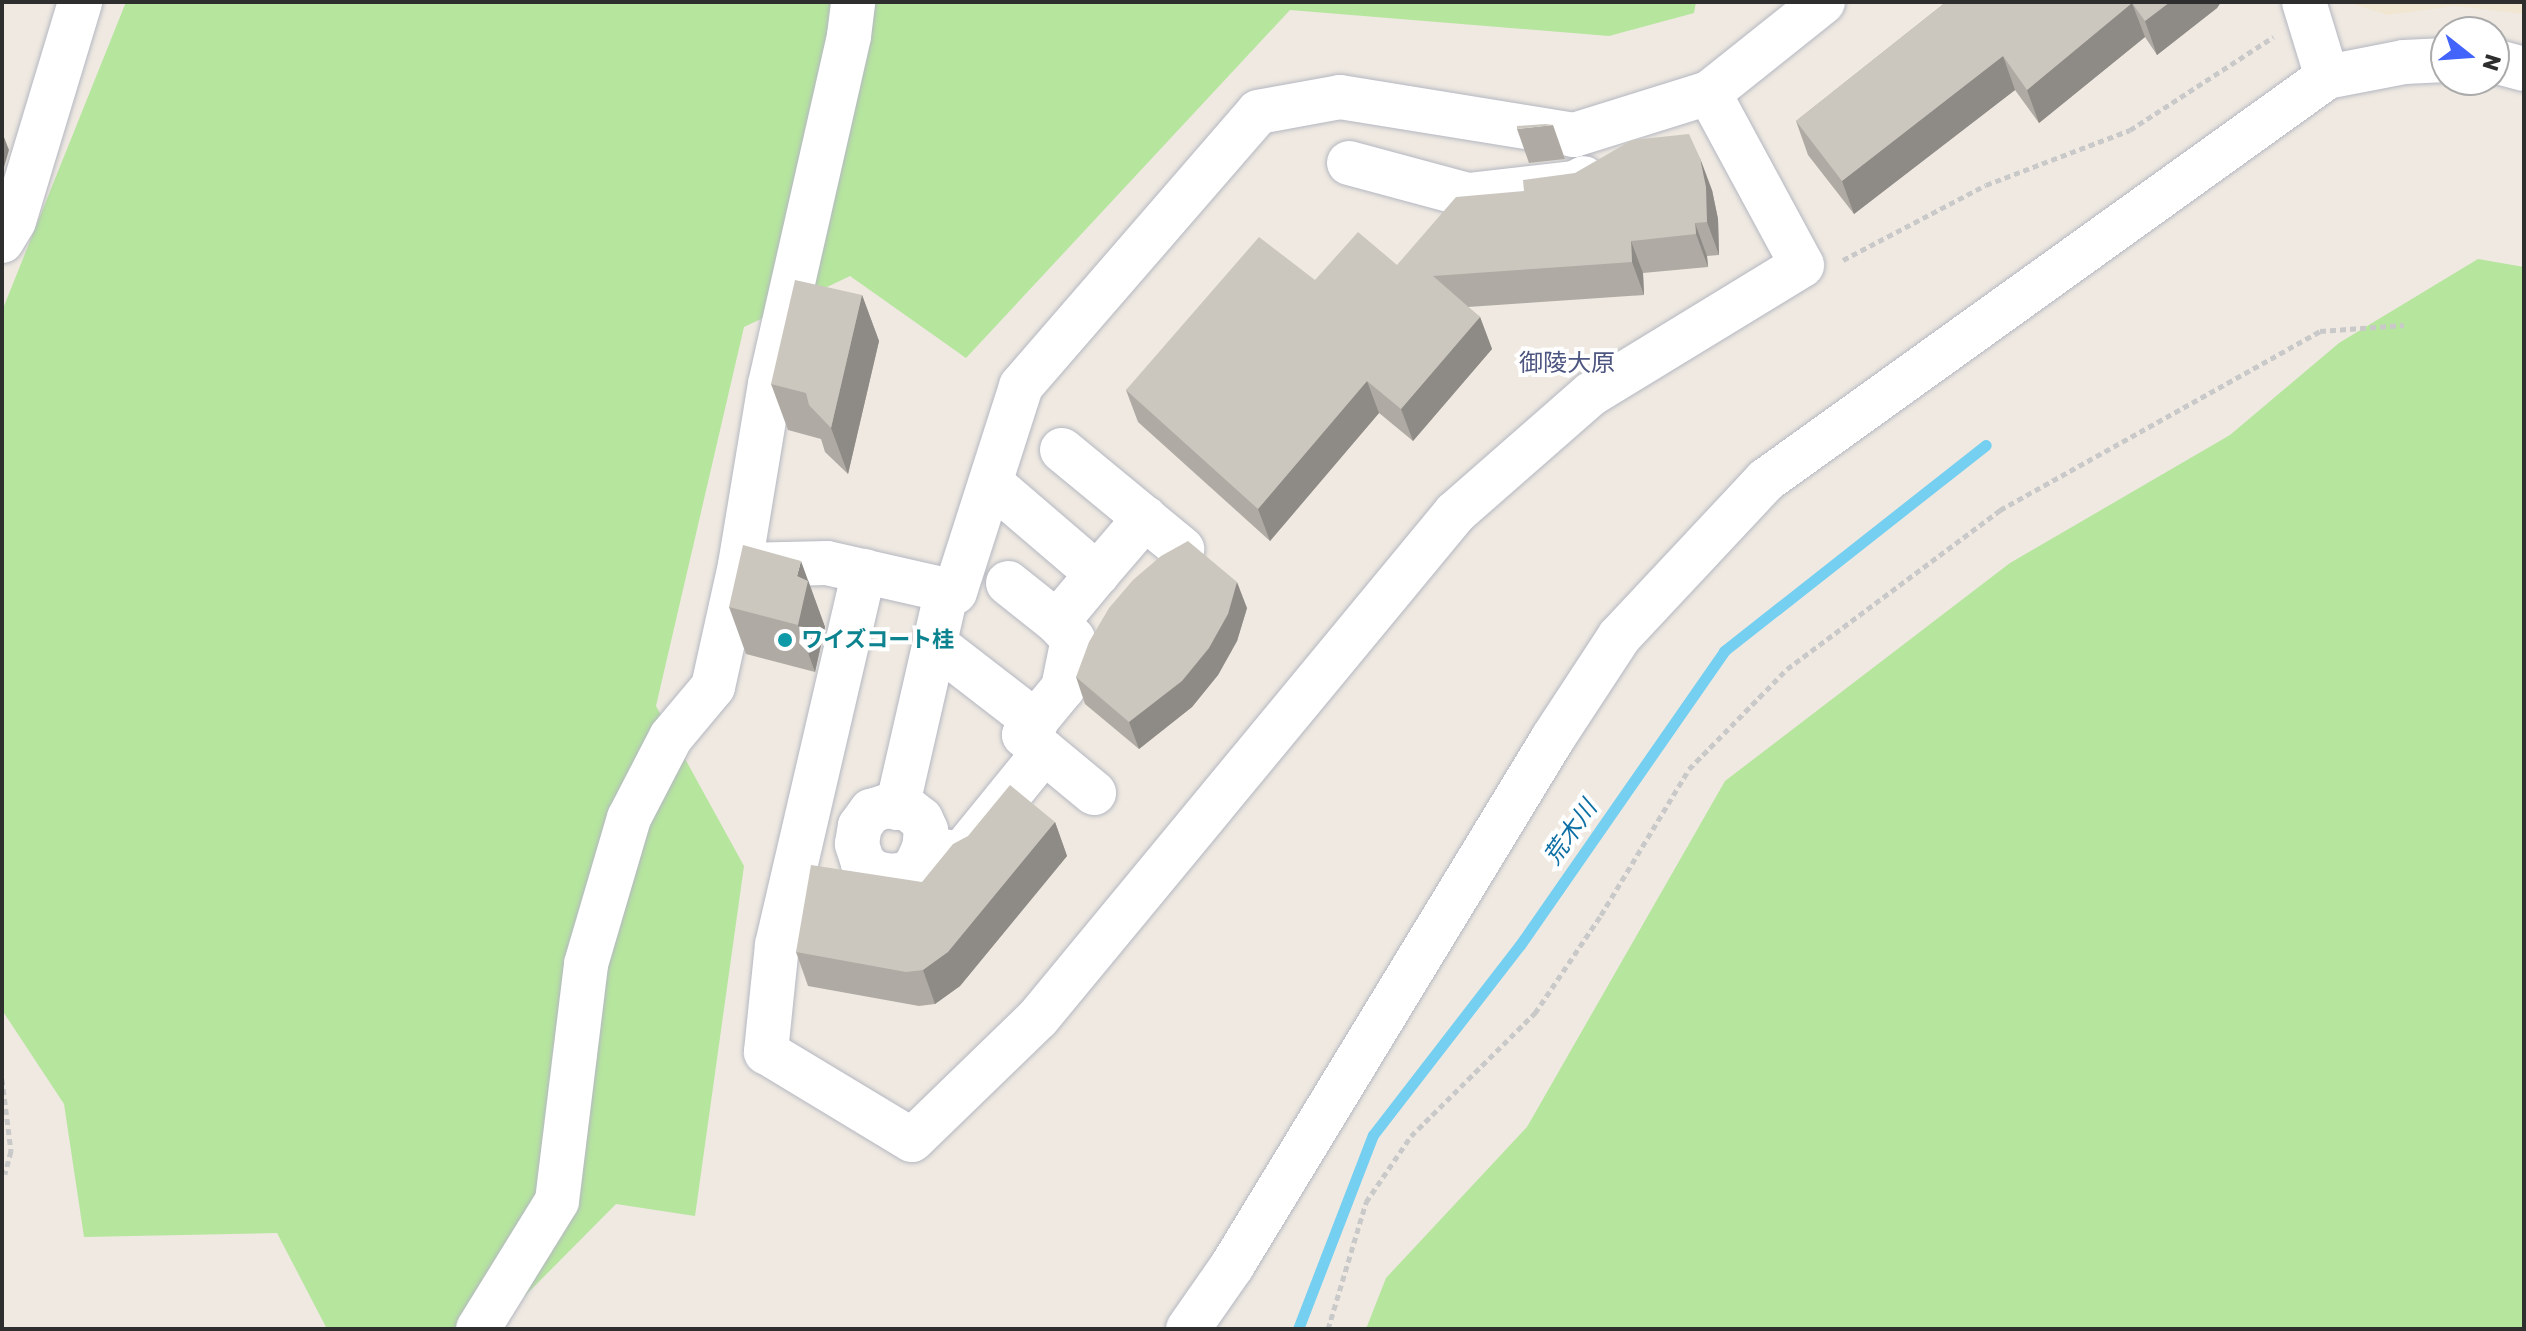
<!DOCTYPE html>
<html>
<head>
<meta charset="utf-8">
<style>
	body { margin:0 }
	#map { position:relative; width:2526px; height:1331px; overflow:hidden; background:#efe9e1; font-family:Rubik,"Noto Sans JP",sans-serif }
	div>[style] { position:absolute }
	[style*='--x'] { left:calc(var(--x)*1px); top:calc(var(--y)*1px); width:calc(var(--w)*1px); rotate:calc(var(--a)*1deg) }
	.education>* { inset:0; background:#f0e6d1 }
	.green>* { inset:0; background:#b6e59e }
	.stream>* { height:11px; margin:-5.5px; padding:0 5.5px; transform-origin:5.5px; border-radius:5.5px; background:#75cff0 }
	.path>* { height:5px; margin-top:-2.5px; transform-origin:0; background:repeating-linear-gradient(90deg,#c9c9c9 0 6px,transparent 0 10px) }
	.roads { filter:drop-shadow(0 0 2px #b4b7c1) drop-shadow(0 0 2px #b4b7c1) }
	.minor>* { height:44px; margin:-22px; padding:0 22px; transform-origin:22px; border-radius:22px; background:#fff }
	.wall>* { inset:0; background:#afaba4 }
	.shaded-wall>* { inset:0; background:#8e8b86 }
	.building>* { inset:0; background:#cbc7bf }
	.dots>* { width:22px; height:22px; translate:-50% -50%; box-sizing:border-box; border:4px solid #fff; border-radius:50% }
	span { translate:-50% -50%; white-space:nowrap; text-align:center; line-height:1.15; -webkit-text-stroke:8px #fff; paint-order:stroke }
	.culture-label { font-size:22px; color:#0d838f; font-weight:700 }
	.left { translate:0 -50%; text-align:left }
	.neighbourhood-label { font-size:24px; color:#4d5680 }
	.water-label { font-size:24px; color:#0d6fa3; font-style:italic }
	.frame { position:absolute; inset:0; border:4px solid #2e2e2e; pointer-events:none }
	.north { position:absolute; left:2430px; top:16px; width:80px; height:80px; box-sizing:border-box; background:#fff; border:2px solid #ababab; border-radius:50%; rotate:107deg; font-size:22px; font-weight:700; line-height:32px; text-align:center; color:#2e2e2e }
	.north::after { content:''; display:block; margin:auto; width:28px; height:36px; background:#4264fb; clip-path:polygon(50% 0,100% 100%,50% 72%,0 100%) }
</style>
</head>
<body>
<div id="map">
	<div class="education">
		<i style="clip-path:polygon(2346px 2px,2524px 2px,2524px 14px,2455px 6px,2388px 15px)"></i>
	</div>
	<div class="green">
		<i style="clip-path:polygon(126px 2px,1696px 2px,1694px 13px,1609px 36px,1290px 10px,966px 358px,850px 276px,744px 327px,656px 706px,744px 866px,695px 1216px,616px 1204px,492px 1329px,327px 1329px,277px 1233px,84px 1237px,64px 1104px,2px 1010px,2px 311px)"></i>
		<i style="clip-path:polygon(2478px 259px,2524px 267px,2524px 1329px,1366px 1329px,1386px 1278px,1527px 1127px,1725px 781px,2010px 563px,2230px 435px,2339px 343px)"></i>
	</div>
	<div class="stream">
		<i style="--x:1298;--y:1329;--w:208;--a:-68.9"></i>
		<i style="--x:1373;--y:1135;--w:240;--a:-52.3"></i>
		<i style="--x:1520;--y:945;--w:358;--a:-55.2"></i>
		<i style="--x:1724;--y:651;--w:333;--a:-38.2"></i>
	</div>
	<div class="path">
		<i style="--x:1843;--y:260;--w:161;--a:-27.7"></i>
		<i style="--x:1986;--y:185;--w:154;--a:-20.9"></i>
		<i style="--x:2130;--y:130;--w:171;--a:-33"></i>
		<i style="--x:2;--y:1079;--w:73;--a:82.9"></i>
		<i style="--x:11;--y:1151;--w:24;--a:105"></i>
		<i style="--x:1328;--y:1329;--w:133;--a:-73.3"></i>
		<i style="--x:1366;--y:1202;--w:80;--a:-55.7"></i>
		<i style="--x:1411;--y:1136;--w:175;--a:-44.8"></i>
		<i style="--x:1535;--y:1013;--w:118;--a:-56"></i>
		<i style="--x:1601;--y:915;--w:170;--a:-58.9"></i>
		<i style="--x:1689;--y:769;--w:140;--a:-45.6"></i>
		<i style="--x:1787;--y:669;--w:266;--a:-36.7"></i>
		<i style="--x:2000;--y:510;--w:367;--a:-29.2"></i>
		<i style="--x:2320;--y:331;--w:84;--a:-4.1"></i>
	</div>
	<div class="roads">
		<div class="minor">
			<i style="--x:2304;--y:2;--w:78;--a:73"></i>
			<i style="--x:2494;--y:61;--w:31;--a:15"></i>
			<i style="--x:1349;--y:163;--w:123;--a:15.1"></i>
			<i style="--x:1468;--y:195;--w:108;--a:-6.4"></i>
			<i style="--x:1575;--y:183;--w:10;--a:-29"></i>
			<i style="--x:2;--y:241;--w:23;--a:-59"></i>
			<i style="--x:14;--y:221;--w:229;--a:-73.2"></i>
			<i style="--x:1062;--y:450;--w:156;--a:39.5"></i>
			<i style="--x:991;--y:483;--w:140;--a:40.6"></i>
			<i style="--x:1097;--y:574;--w:62;--a:129.8"></i>
			<i style="--x:1057;--y:622;--w:23;--a:47"></i>
			<i style="--x:1073;--y:639;--w:50;--a:101.5"></i>
			<i style="--x:1063;--y:688;--w:61;--a:129.7"></i>
			<i style="--x:1024;--y:735;--w:91;--a:39.6"></i>
			<i style="--x:743;--y:565;--w:84;--a:-1.4"></i>
			<i style="--x:827;--y:563;--w:131;--a:12.8"></i>
			<i style="--x:955;--y:592;--w:216;--a:-72.2"></i>
			<i style="--x:1021;--y:386;--w:362;--a:-49.1"></i>
			<i style="--x:1258;--y:112;--w:83;--a:-10.4"></i>
			<i style="--x:1340;--y:97;--w:237;--a:9.2"></i>
			<i style="--x:1574;--y:135;--w:141;--a:-17.3"></i>
			<i style="--x:1709;--y:93;--w:146;--a:-38.6"></i>
			<i style="--x:864;--y:571;--w:384;--a:103.1"></i>
			<i style="--x:777;--y:945;--w:108;--a:95.9"></i>
			<i style="--x:766;--y:1052;--w:170;--a:31.1"></i>
			<i style="--x:912;--y:1140;--w:175;--a:-44.1"></i>
			<i style="--x:1038;--y:1018;--w:655;--a:-50.45"></i>
			<i style="--x:1455;--y:513;--w:181;--a:-41.2"></i>
			<i style="--x:1591;--y:394;--w:247;--a:-31.4"></i>
			<i style="--x:1802;--y:265;--w:196;--a:-118.4"></i>
			<i style="--x:1097;--y:574;--w:74;--a:-49.4"></i>
			<i style="--x:1008;--y:583;--w:63;--a:38.5"></i>
			<i style="--x:935;--y:644;--w:128;--a:37.7"></i>
			<i style="--x:897;--y:808;--w:224;--a:-77.1"></i>
			<i style="--x:924;--y:848;--w:17;--a:114"></i>
			<i style="--x:917;--y:864;--w:14;--a:135"></i>
			<i style="--x:907;--y:874;--w:16;--a:173"></i>
			<i style="--x:891;--y:876;--w:16;--a:-169"></i>
			<i style="--x:875;--y:873;--w:16;--a:-140"></i>
			<i style="--x:863;--y:863;--w:20;--a:-108"></i>
			<i style="--x:857;--y:844;--w:18;--a:-81"></i>
			<i style="--x:860;--y:826;--w:19;--a:-54"></i>
			<i style="--x:871;--y:811;--w:17;--a:-17"></i>
			<i style="--x:887;--y:806;--w:21;--a:8"></i>
			<i style="--x:908;--y:809;--w:16;--a:38"></i>
			<i style="--x:921;--y:819;--w:12;--a:66"></i>
			<i style="--x:926;--y:830;--w:18;--a:96"></i>
			<i style="--x:924;--y:848;--w:37;--a:9"></i>
			<i style="--x:961;--y:854;--w:132;--a:-50.9"></i>
			<i style="--x:478;--y:1329;--w:150;--a:-58.3"></i>
			<i style="--x:557;--y:1201;--w:239;--a:-83"></i>
			<i style="--x:586;--y:964;--w:152;--a:-73.6"></i>
			<i style="--x:629;--y:818;--w:91;--a:-62.6"></i>
			<i style="--x:671;--y:737;--w:65;--a:-50"></i>
			<i style="--x:713;--y:687;--w:125;--a:-77.5"></i>
			<i style="--x:740;--y:565;--w:183;--a:-80.6"></i>
			<i style="--x:770;--y:384;--w:357;--a:-77.2"></i>
			<i style="--x:849;--y:36;--w:34;--a:-83"></i>
			<i style="--x:1188;--y:1329;--w:77;--a:-55.1"></i>
			<i style="--x:1232;--y:1266;--w:618;--a:-58.7"></i>
			<i style="--x:1553;--y:738;--w:121;--a:-56.8"></i>
			<i style="--x:1619;--y:637;--w:215;--a:-46.9"></i>
			<i style="--x:1766;--y:480;--w:691;--a:-35.69"></i>
			<i style="--x:2327;--y:77;--w:78;--a:-11"></i>
			<i style="--x:2404;--y:62;--w:42;--a:-2.7"></i>
		</div>
	</div>
	<div class="wall">
		<i style="clip-path:polygon(1946px 2px,2221px 2px,2217px 8px,2157px 55px,2145px 37px,2039px 123px,2015px 90px,1854px 214px,1808px 155px,1796px 121px)"></i>
		<i style="clip-path:polygon(1553px 125px,1565px 159px,1529px 163px,1517px 129px)"></i>
		<i style="clip-path:polygon(1712px 190px,1718px 219px,1719px 255px,1707px 256px,1708px 267px,1643px 273px,1644px 295px,1468px 307px,1480px 317px,1492px 349px,1413px 441px,1379px 413px,1270px 541px,1138px 422px,1126px 390px,1315px 280px,1397px 265px)"></i>
		<i style="clip-path:polygon(862px 295px,879px 341px,848px 474px,825px 452px,821px 439px,788px 430px,771px 384px)"></i>
		<i style="clip-path:polygon(808px 580px,825px 627px,815px 672px,746px 654px,729px 607px)"></i>
		<i style="clip-path:polygon(1247px 608px,1237px 641px,1218px 675px,1192px 707px,1139px 749px,1085px 704px,1076px 677px)"></i>
		<i style="clip-path:polygon(1055px 822px,1067px 856px,960px 986px,935px 1004px,919px 1006px,808px 986px,796px 952px,922px 882px)"></i>
	</div>
	<div class="shaded-wall">
		<i style="clip-path:polygon(2170px 2px,2221px 2px,2217px 8px,2157px 55px,2145px 21px)"></i>
		<i style="clip-path:polygon(2132px 3px,2145px 37px,2039px 123px,2027px 90px)"></i>
		<i style="clip-path:polygon(2003px 56px,2015px 90px,1854px 214px,1842px 181px)"></i>
		<i style="clip-path:polygon(2px 132px,9px 150px,2px 174px)"></i>
		<i style="clip-path:polygon(1700px 158px,1712px 190px,1718px 219px,1719px 255px,1707px 222px)"></i>
		<i style="clip-path:polygon(1695px 223px,1707px 256px,1708px 267px,1696px 234px)"></i>
		<i style="clip-path:polygon(1631px 241px,1643px 273px,1644px 295px,1632px 262px)"></i>
		<i style="clip-path:polygon(862px 295px,879px 341px,848px 474px,831px 428px)"></i>
		<i style="clip-path:polygon(1480px 317px,1492px 349px,1413px 441px,1401px 409px)"></i>
		<i style="clip-path:polygon(1367px 381px,1379px 413px,1270px 541px,1258px 509px)"></i>
		<i style="clip-path:polygon(801px 561px,825px 627px,815px 672px,798px 625px,797px 576px)"></i>
		<i style="clip-path:polygon(1237px 582px,1247px 608px,1237px 641px,1218px 675px,1192px 707px,1139px 749px,1129px 722px)"></i>
		<i style="clip-path:polygon(1055px 822px,1067px 856px,960px 986px,935px 1004px,923px 970px)"></i>
	</div>
	<div class="building">
		<i style="clip-path:polygon(1946px 2px,2170px 2px,2145px 21px,2132px 3px,2027px 90px,2003px 56px,1842px 181px,1796px 121px)"></i>
		<i style="clip-path:polygon(1546px 124px,1553px 125px,1517px 129px,1517px 126px)"></i>
		<i style="clip-path:polygon(1689px 134px,1700px 158px,1706px 187px,1707px 222px,1695px 223px,1696px 234px,1631px 241px,1632px 262px,1433px 276px,1480px 317px,1401px 409px,1367px 381px,1258px 509px,1126px 390px,1259px 237px,1315px 280px,1358px 232px,1397px 265px,1456px 197px,1524px 191px,1523px 180px,1575px 173px,1632px 140px)"></i>
		<i style="clip-path:polygon(795px 280px,862px 295px,831px 428px,809px 405px,806px 393px,771px 384px)"></i>
		<i style="clip-path:polygon(1188px 541px,1237px 582px,1228px 614px,1209px 648px,1182px 681px,1129px 722px,1076px 677px,1089px 642px,1109px 608px,1133px 580px,1161px 556px)"></i>
		<i style="clip-path:polygon(743px 545px,801px 561px,797px 576px,808px 581px,798px 625px,729px 607px)"></i>
		<i style="clip-path:polygon(1010px 785px,1055px 822px,948px 952px,923px 970px,906px 972px,796px 952px,811px 865px,922px 882px,953px 844px,968px 836px)"></i>
	</div>
	<div class="dots">
		<i style="left:785px;top:640px;background:#0f9aa8"></i>
	</div>
	<div class="culture-label">
		<span class="left" style="left:801px;top:640px">ワイズコート桂</span>
	</div>
	<div class="neighbourhood-label">
		<span style="left:1567px;top:364px">御陵大原</span>
	</div>
	<div class="water-label">
		<span style="left:1571px;top:833px;rotate:-55deg">荒木川</span>
	</div>
	<div class="frame"></div>
	<div class="north">N</div>
</div>
</body>
</html>
